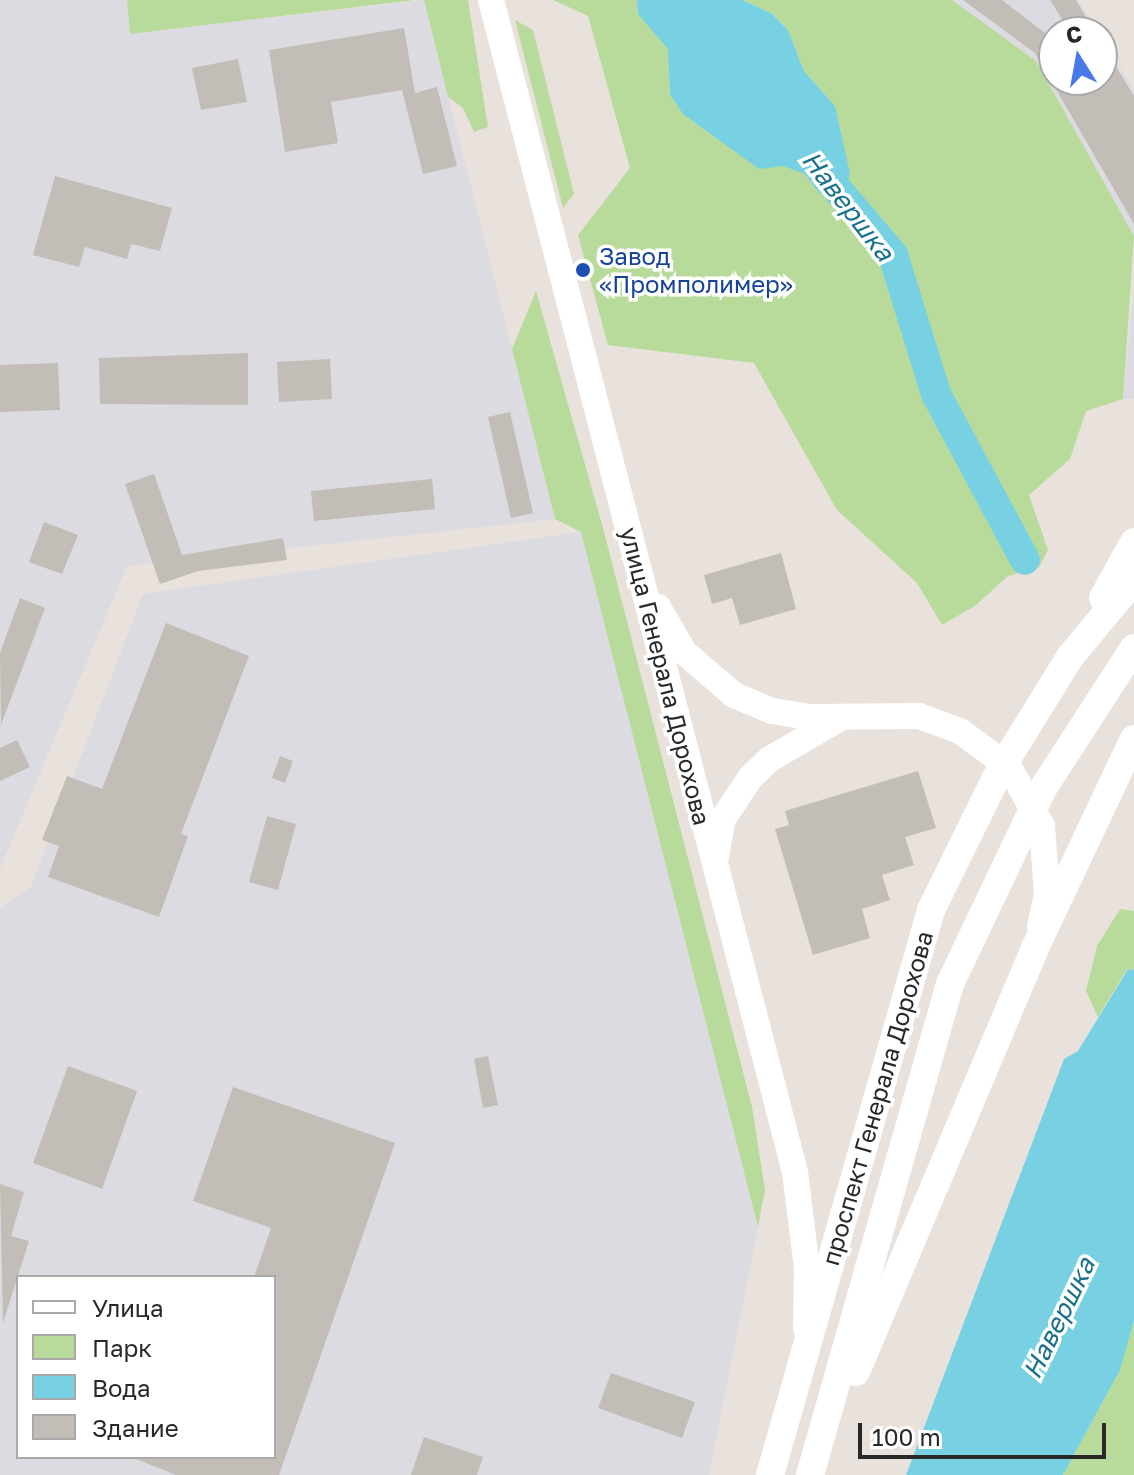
<!DOCTYPE html>
<html>
<head>
<meta charset="utf-8">
<style>
	body { margin:0 }
	#map { position:relative; width:1134px; height:1475px; overflow:hidden; background:#e9e1db; font-family:"Golos Text",sans-serif }
	div>[style] { position:absolute }
	[style*='--x'] { left:calc(var(--x)*1px); top:calc(var(--y)*1px); width:calc(var(--w)*1px); rotate:calc(var(--a)*1deg) }
	.industrial>* { inset:0; background:#dcdbe2 }
	.green>* { inset:0; background:#b8db9c }
	.water>* { inset:0; background:#77d1e2 }
	.river>* { height:30px; margin:-15px; padding:0 15px; transform-origin:15px; border-radius:15px; background:#77d1e2 }
	.building>* { inset:0; background:#c2bdb6 }
	.tertiary>* { height:26px; margin:-13px; padding:0 13px; transform-origin:13px; border-radius:13px; background:#fff }
	.secondary>* { height:28px; margin:-14px; padding:0 14px; transform-origin:14px; border-radius:14px; background:#fff }
	.dots>* { width:22px; height:22px; translate:-50% -50%; box-sizing:border-box; border:4px solid #fff; border-radius:50% }
	span { translate:-50% -50%; white-space:nowrap; text-align:center; line-height:1.15; -webkit-text-stroke:7px #fff; paint-order:stroke }
	.transit-label { font-size:24px; color:#164399 }
	.left { translate:0 -50%; text-align:left }
	.street-label { font-size:24px; color:#282828 }
	.water-label { font-size:26px; color:#19708b; font-style:italic }
	.legend { position:absolute; left:16px; top:1275px; width:260px; height:184px; box-sizing:border-box; background:#fff; border:2px solid #a9a9a9; margin:0; padding:10px 14px; list-style:none; font-size:24px; color:#282828 }
	.legend li { display:flex; align-items:center; gap:16px; height:40px }
	.legend b { width:40px; border:2px solid #a9a9a9 }
	.north { position:absolute; left:1038px; top:16px; width:80px; height:80px; box-sizing:border-box; background:#fff; border:2px solid #a9a9a9; border-radius:50%; rotate:349deg; font-size:22px; font-weight:700; line-height:32px; text-align:center; color:#282828 }
	.north::after { content:''; display:block; margin:auto; width:28px; height:36px; background:#4978e8; clip-path:polygon(50% 0,100% 100%,50% 72%,0 100%) }
	.scale { position:absolute; left:858px; top:1423px; width:248px; height:36px; box-sizing:border-box; border:4px solid #282828; border-top:0; padding-left:10px; font-size:24px; line-height:28px; white-space:nowrap; color:#282828; -webkit-text-stroke:6px #fff; paint-order:stroke }
</style>
</head>
<body>
<div id="map">
	<div class="industrial">
		<i style="clip-path:polygon(0 0,127px 0,130px 34px,424px 0,555px 519px,127px 566px,0 869px)"></i>
		<i style="clip-path:polygon(952px 0,1078px 0,1098px 32px,1054px 32px,1054px 80px,1102px 80px,1102px 38px,1134px 91px,1134px 236px,1036px 61px)"></i>
		<i style="clip-path:polygon(1134px 289px,1134px 399px,1123px 399px)"></i>
		<i style="clip-path:polygon(evenodd,581px 532px,758px 1227px,709px 1475px,0 1475px,0 908px,31px 887px,143px 594px,581px 532px,18px 1277px,274px 1277px,274px 1457px,18px 1457px,18px 1277px)"></i>
	</div>
	<div class="green">
		<i style="clip-path:polygon(127px 0,416px 0,130px 34px)"></i>
		<i style="clip-path:polygon(424px 0,468px 0,488px 127px,474px 132px,463px 108px,448px 97px)"></i>
		<i style="clip-path:polygon(553px 0,637px 0,638px 14px,669px 49px,670px 94px,805px 174px,819px 193px,835px 106px,804px 71px,788px 30px,771px 13px,742px 0,952px 0,1036px 61px,1134px 236px,1123px 399px,1086px 411px,1070px 459px,1029px 495px,1048px 550px,1039px 567px,1008px 576px,975px 606px,942px 625px,917px 583px,837px 510px,754px 363px,608px 345px,578px 235px,630px 168px,588px 16px)"></i>
		<i style="clip-path:polygon(515px 20px,533px 30px,574px 194px,563px 208px)"></i>
		<i style="clip-path:polygon(536px 291px,603px 528px,752px 1107px,765px 1190px,758px 1227px,581px 532px,555px 519px,512px 349px)"></i>
		<i style="clip-path:polygon(1120px 909px,1134px 911px,1134px 970px,1127px 969px,1098px 1017px,1086px 991px,1097px 946px)"></i>
		<i style="clip-path:polygon(1134px 1321px,1134px 1475px,1063px 1475px,1120px 1370px)"></i>
	</div>
	<div class="water">
		<i style="clip-path:polygon(637px 0,742px 0,771px 13px,788px 30px,804px 71px,835px 106px,850px 174px,842px 196px,819px 193px,805px 174px,783px 166px,759px 169px,683px 114px,670px 94px,668px 49px,638px 14px)"></i>
		<i style="clip-path:polygon(1128px 969px,1134px 970px,1134px 1321px,1120px 1370px,1063px 1475px,906px 1475px,1064px 1059px,1078px 1051px)"></i>
	</div>
	<div class="river">
		<i style="--x:815;--y:163;--w:121;--a:49.7"></i>
		<i style="--x:893;--y:255;--w:145;--a:72.8"></i>
		<i style="--x:936;--y:394;--w:188;--a:61.8"></i>
	</div>
	<div class="building">
		<i style="clip-path:polygon(963px 0,1002px 0,1054px 40px,1054px 80px,1102px 80px,1102px 44px,1134px 96px,1134px 224px,1035px 53px)"></i>
		<i style="clip-path:polygon(1050px 0,1076px 0,1095px 32px,1070px 32px)"></i>
		<i style="clip-path:polygon(404px 28px,415px 93px,437px 87px,457px 166px,423px 174px,402px 90px,331px 102px,338px 143px,285px 152px,269px 50px)"></i>
		<i style="clip-path:polygon(238px 59px,247px 102px,201px 110px,192px 68px)"></i>
		<i style="clip-path:polygon(55px 176px,172px 208px,160px 251px,131px 244px,127px 259px,85px 247px,79px 267px,33px 255px)"></i>
		<i style="clip-path:polygon(248px 353px,248px 405px,100px 404px,99px 358px)"></i>
		<i style="clip-path:polygon(330px 359px,332px 399px,279px 402px,277px 362px)"></i>
		<i style="clip-path:polygon(58px 363px,60px 410px,0 412px,0 365px)"></i>
		<i style="clip-path:polygon(510px 412px,533px 513px,511px 518px,488px 417px)"></i>
		<i style="clip-path:polygon(154px 474px,182px 555px,283px 538px,287px 560px,198px 571px,160px 584px,125px 484px)"></i>
		<i style="clip-path:polygon(432px 479px,435px 509px,314px 521px,311px 491px)"></i>
		<i style="clip-path:polygon(44px 522px,78px 535px,62px 574px,29px 562px)"></i>
		<i style="clip-path:polygon(781px 553px,796px 609px,740px 625px,732px 598px,712px 604px,704px 575px)"></i>
		<i style="clip-path:polygon(20px 598px,45px 608px,1px 725px,0 653px)"></i>
		<i style="clip-path:polygon(166px 623px,249px 656px,181px 834px,188px 836px,159px 917px,48px 877px,59px 846px,42px 840px,67px 776px,102px 789px)"></i>
		<i style="clip-path:polygon(17px 740px,30px 767px,0 781px,0 748px)"></i>
		<i style="clip-path:polygon(280px 756px,293px 761px,285px 783px,272px 778px)"></i>
		<i style="clip-path:polygon(918px 771px,936px 828px,905px 837px,914px 865px,882px 875px,890px 900px,862px 909px,870px 938px,813px 955px,775px 829px,789px 825px,785px 811px)"></i>
		<i style="clip-path:polygon(267px 816px,296px 824px,278px 890px,249px 882px)"></i>
		<i style="clip-path:polygon(488px 1056px,498px 1105px,483px 1108px,474px 1059px)"></i>
		<i style="clip-path:polygon(68px 1066px,137px 1091px,102px 1189px,33px 1163px)"></i>
		<i style="clip-path:polygon(233px 1087px,395px 1143px,279px 1475px,176px 1475px,131px 1457px,274px 1457px,274px 1277px,254px 1277px,271px 1228px,193px 1201px)"></i>
		<i style="clip-path:polygon(0 1184px,24px 1192px,11px 1236px,29px 1241px,3px 1323px)"></i>
		<i style="clip-path:polygon(611px 1373px,695px 1402px,682px 1438px,598px 1408px)"></i>
		<i style="clip-path:polygon(424px 1437px,483px 1457px,477px 1475px,411px 1475px)"></i>
	</div>
	<div class="tertiary">
		<i style="--x:491;--y:0;--w:1211;--a:75.46"></i>
		<i style="--x:795;--y:1172;--w:98;--a:82.9"></i>
		<i style="--x:807;--y:1269;--w:60;--a:91"></i>
		<i style="--x:658;--y:607;--w:52;--a:60"></i>
		<i style="--x:684;--y:652;--w:66;--a:40.7"></i>
		<i style="--x:734;--y:695;--w:41;--a:22.8"></i>
		<i style="--x:772;--y:711;--w:37;--a:9"></i>
		<i style="--x:809;--y:717;--w:110;--a:-0.5"></i>
		<i style="--x:919;--y:716;--w:44;--a:20.1"></i>
		<i style="--x:960;--y:731;--w:61;--a:36.3"></i>
		<i style="--x:1009;--y:767;--w:68;--a:60.8"></i>
		<i style="--x:1042;--y:826;--w:68;--a:85.8"></i>
		<i style="--x:1047;--y:894;--w:33;--a:102"></i>
		<i style="--x:716;--y:857;--w:39;--a:-80"></i>
		<i style="--x:723;--y:819;--w:49;--a:-56.6"></i>
		<i style="--x:750;--y:778;--w:28;--a:-44"></i>
		<i style="--x:770;--y:759;--w:78;--a:-30.2"></i>
	</div>
	<div class="secondary">
		<i style="--x:1103;--y:598;--w:64;--a:-61"></i>
		<i style="--x:856;--y:1372;--w:460;--a:-67.1"></i>
		<i style="--x:1035;--y:948;--w:231;--a:-64.7"></i>
		<i style="--x:770;--y:1475;--w:587;--a:-74.09"></i>
		<i style="--x:931;--y:910;--w:156;--a:-63.8"></i>
		<i style="--x:1000;--y:770;--w:133;--a:-58.2"></i>
		<i style="--x:1070;--y:657;--w:100;--a:-50.3"></i>
		<i style="--x:810;--y:1475;--w:511;--a:-74.09"></i>
		<i style="--x:950;--y:984;--w:215;--a:-64.6"></i>
		<i style="--x:1042;--y:790;--w:169;--a:-57.1"></i>
	</div>
	<div class="dots">
		<i style="left:583px;top:270px;background:#1a4fb4"></i>
	</div>
	<div class="transit-label">
		<span class="left" style="left:599px;top:270px">Завод<br>«Промполимер»</span>
	</div>
	<div class="street-label">
		<span style="left:666px;top:676px;rotate:76deg">улица Генерала Дорохова</span>
		<span style="left:877px;top:1098px;rotate:-74deg">проспект Генерала Дорохова</span>
	</div>
	<div class="water-label">
		<span style="left:848px;top:206px;rotate:52deg">Навершка</span>
		<span style="left:1059px;top:1318px;rotate:-64deg">Навершка</span>
	</div>
	<ul class="legend">
	<li><b style="height:10px;background:#fff"></b>Улица</li>
	<li><b style="height:22px;background:#b8db9c"></b>Парк</li>
	<li><b style="height:22px;background:#77d1e2"></b>Вода</li>
	<li><b style="height:22px;background:#c2bdb6"></b>Здание</li>
	</ul>
	<div class="north">С</div>
	<div class="scale">100 m</div>
</div>
</body>
</html>
